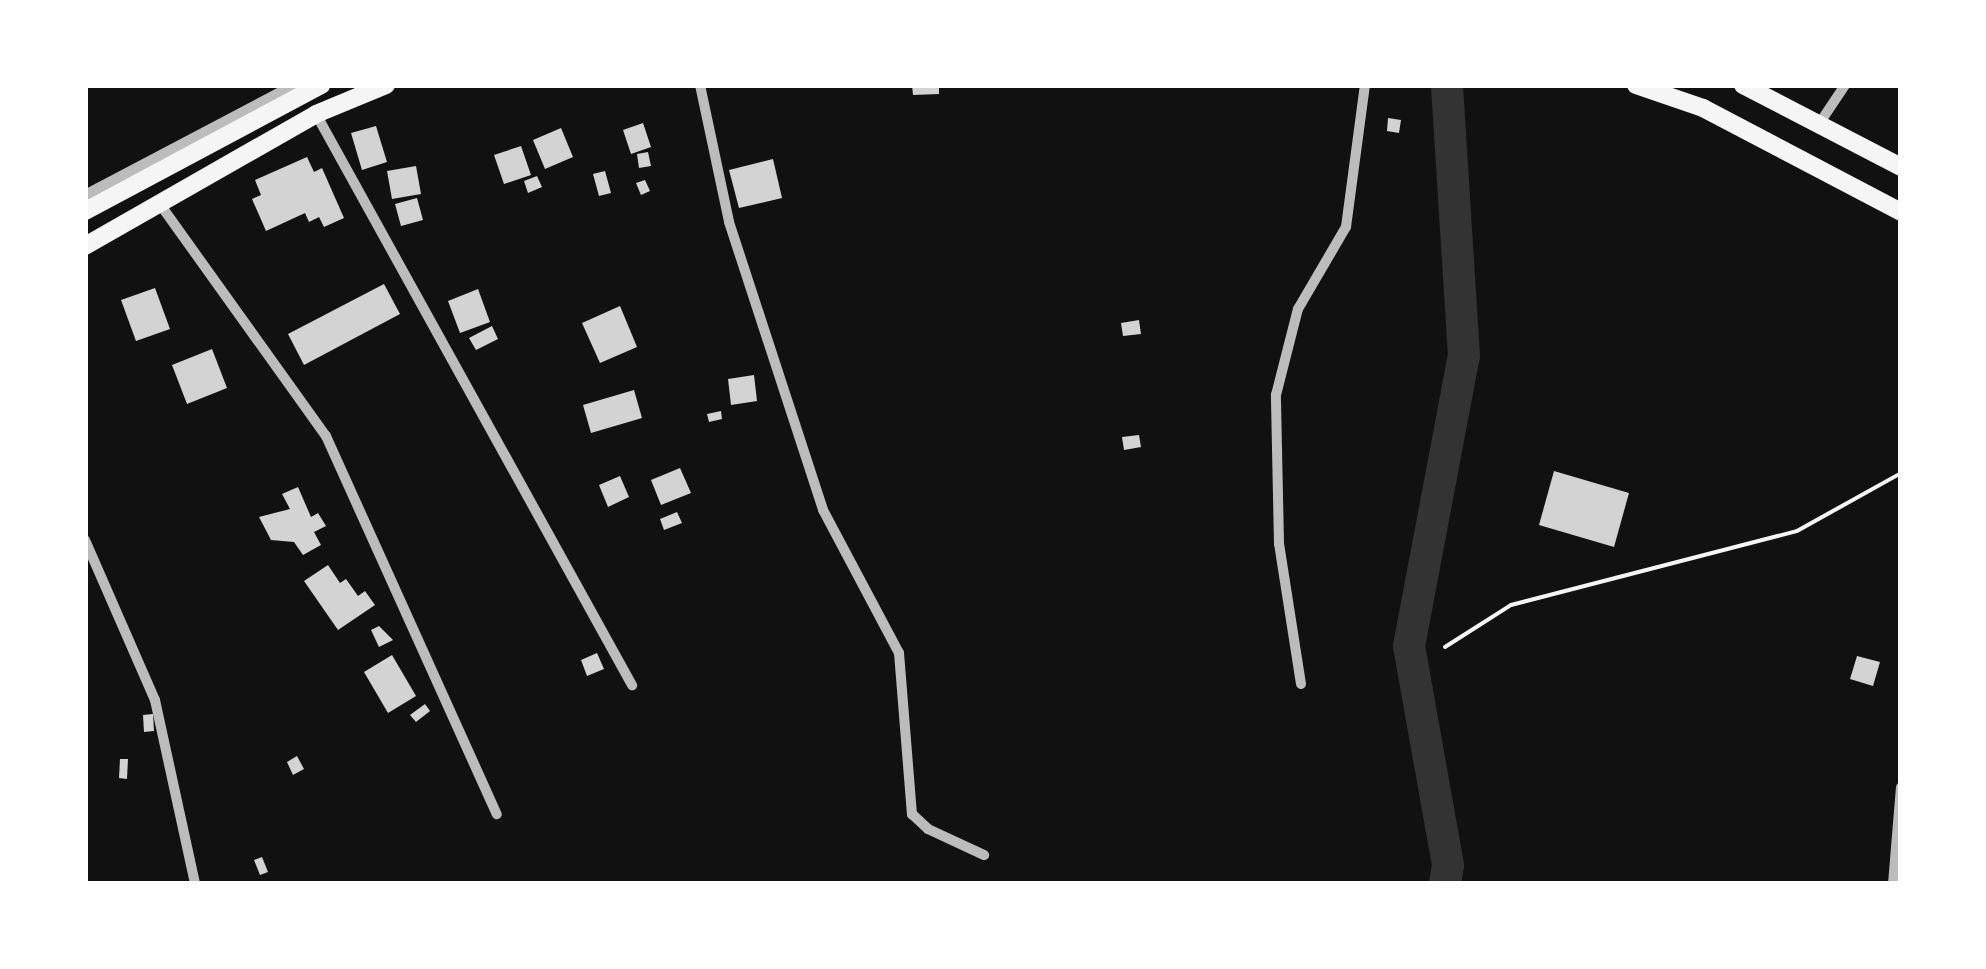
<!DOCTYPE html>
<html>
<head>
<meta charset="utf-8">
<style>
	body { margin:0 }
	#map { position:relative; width:1986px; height:969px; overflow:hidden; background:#111; font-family:Poppins,sans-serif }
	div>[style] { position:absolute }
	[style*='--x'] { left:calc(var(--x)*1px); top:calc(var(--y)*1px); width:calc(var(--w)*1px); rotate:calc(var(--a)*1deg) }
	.river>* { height:32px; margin:-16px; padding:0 16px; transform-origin:16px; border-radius:16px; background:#333 }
	.building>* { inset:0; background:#d3d3d3 }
	.path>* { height:4px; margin:-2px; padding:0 2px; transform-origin:2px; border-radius:2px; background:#f5f5f5 }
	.minor>* { height:10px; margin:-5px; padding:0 5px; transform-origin:5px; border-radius:5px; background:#bcbcbc }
	.primary>* { height:18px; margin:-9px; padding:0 9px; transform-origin:9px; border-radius:9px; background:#f5f5f5 }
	span { translate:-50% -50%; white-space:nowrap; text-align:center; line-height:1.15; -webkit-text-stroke:9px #fff; paint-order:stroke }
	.frame { position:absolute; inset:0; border:88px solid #fff; pointer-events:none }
</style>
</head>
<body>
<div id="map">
	<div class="river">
		<i style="--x:1445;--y:884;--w:19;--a:-81"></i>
		<i style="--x:1448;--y:865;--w:222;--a:-100.1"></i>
		<i style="--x:1409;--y:646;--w:295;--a:-79.3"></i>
		<i style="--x:1464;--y:356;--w:272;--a:-93.6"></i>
	</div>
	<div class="building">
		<i style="clip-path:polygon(912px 85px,939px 85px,939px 94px,913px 95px)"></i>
		<i style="clip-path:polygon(1388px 118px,1401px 120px,1399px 133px,1387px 131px)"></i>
		<i style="clip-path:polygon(643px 123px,651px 147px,631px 154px,623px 130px)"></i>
		<i style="clip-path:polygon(376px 126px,387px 162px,362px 170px,351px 133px)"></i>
		<i style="clip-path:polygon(561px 128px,573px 157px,545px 169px,533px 140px)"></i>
		<i style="clip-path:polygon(521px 146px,531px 175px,504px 184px,494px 155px)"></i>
		<i style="clip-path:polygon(648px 152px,651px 166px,639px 168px,637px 154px)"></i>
		<i style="clip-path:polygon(307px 157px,314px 172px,322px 168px,344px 218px,324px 227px,319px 217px,309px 222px,305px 213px,266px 231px,252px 199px,261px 195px,255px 180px)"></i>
		<i style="clip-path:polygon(773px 159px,782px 198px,739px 208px,729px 170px)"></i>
		<i style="clip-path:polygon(416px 166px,421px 194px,392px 199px,387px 171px)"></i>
		<i style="clip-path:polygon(605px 171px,611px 193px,599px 196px,593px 174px)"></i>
		<i style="clip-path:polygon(537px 176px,542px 187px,528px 193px,524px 181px)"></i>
		<i style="clip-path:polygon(645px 180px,650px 191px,641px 195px,636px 183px)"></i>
		<i style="clip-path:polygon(417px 198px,423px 220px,401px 226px,395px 204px)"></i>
		<i style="clip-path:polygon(384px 284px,400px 314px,304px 365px,288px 334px)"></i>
		<i style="clip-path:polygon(155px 288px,170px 329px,136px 341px,121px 300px)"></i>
		<i style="clip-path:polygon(478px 289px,490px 322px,460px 333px,448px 301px)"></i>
		<i style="clip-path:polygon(620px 306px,637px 347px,600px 363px,582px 323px)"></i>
		<i style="clip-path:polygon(1139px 320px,1141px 334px,1123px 336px,1121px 323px)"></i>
		<i style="clip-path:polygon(492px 326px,498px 339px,476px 350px,469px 338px)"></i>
		<i style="clip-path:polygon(212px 349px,227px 388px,187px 404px,172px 365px)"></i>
		<i style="clip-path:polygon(754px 375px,757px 401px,731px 405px,728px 379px)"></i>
		<i style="clip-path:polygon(634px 390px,642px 418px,591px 433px,583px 405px)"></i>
		<i style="clip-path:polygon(721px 411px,722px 419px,709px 422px,707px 414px)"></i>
		<i style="clip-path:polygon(1139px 435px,1141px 447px,1124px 450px,1122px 437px)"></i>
		<i style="clip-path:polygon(680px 468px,691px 493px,661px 505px,651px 480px)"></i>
		<i style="clip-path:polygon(1554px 471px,1629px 493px,1614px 547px,1539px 525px)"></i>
		<i style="clip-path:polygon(620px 476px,629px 497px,608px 507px,599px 485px)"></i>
		<i style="clip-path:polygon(298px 487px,311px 517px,318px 513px,326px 526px,314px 532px,321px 545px,303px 555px,294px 542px,271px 540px,259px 517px,290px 509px,282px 494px)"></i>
		<i style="clip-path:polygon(677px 512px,682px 523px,664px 530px,660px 519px)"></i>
		<i style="clip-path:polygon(328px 565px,340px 583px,346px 579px,358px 596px,365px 591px,375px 605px,338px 630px,304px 581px)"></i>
		<i style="clip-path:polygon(379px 626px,393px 640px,379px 647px,371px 630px)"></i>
		<i style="clip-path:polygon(597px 653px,604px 669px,587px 676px,581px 660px)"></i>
		<i style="clip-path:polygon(392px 655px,416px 696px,388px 713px,364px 672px)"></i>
		<i style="clip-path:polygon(1857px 656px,1880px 662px,1873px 686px,1850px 679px)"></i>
		<i style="clip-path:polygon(425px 704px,430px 711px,416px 722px,410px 715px)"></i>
		<i style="clip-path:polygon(153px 714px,154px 731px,144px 732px,143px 715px)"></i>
		<i style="clip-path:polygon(297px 756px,304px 769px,293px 775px,287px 762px)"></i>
		<i style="clip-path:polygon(120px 759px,128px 759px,127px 779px,119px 778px)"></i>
		<i style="clip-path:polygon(262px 857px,268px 872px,260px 875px,254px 860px)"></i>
	</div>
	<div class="path">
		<i style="--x:1445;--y:647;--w:78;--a:-32.5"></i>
		<i style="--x:1511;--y:605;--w:295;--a:-14.5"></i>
		<i style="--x:1797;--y:531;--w:119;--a:-29.1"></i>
	</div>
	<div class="minor">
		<i style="--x:700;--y:85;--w:140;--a:78"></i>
		<i style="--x:729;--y:222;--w:303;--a:71.9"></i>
		<i style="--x:823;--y:510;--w:162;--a:62"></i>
		<i style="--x:899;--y:653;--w:162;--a:85.4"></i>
		<i style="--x:912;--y:814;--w:22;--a:43"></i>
		<i style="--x:928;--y:829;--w:62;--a:24.9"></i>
		<i style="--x:316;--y:114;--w:653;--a:61.04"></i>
		<i style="--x:1817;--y:127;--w:50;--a:-56.3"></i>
		<i style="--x:85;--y:195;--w:236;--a:-27.8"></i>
		<i style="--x:162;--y:207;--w:282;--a:54.4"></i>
		<i style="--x:326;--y:436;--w:415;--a:65.7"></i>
		<i style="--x:85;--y:540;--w:175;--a:66.4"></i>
		<i style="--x:155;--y:700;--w:188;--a:77.7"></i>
		<i style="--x:1301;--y:684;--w:142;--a:-98.9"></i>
		<i style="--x:1279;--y:544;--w:149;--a:-91.2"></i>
		<i style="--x:1276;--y:395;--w:89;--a:-75.7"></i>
		<i style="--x:1298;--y:309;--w:95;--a:-59.7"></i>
		<i style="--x:1346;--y:227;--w:143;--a:-82.4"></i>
		<i style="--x:1893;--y:884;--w:97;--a:-85.3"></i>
	</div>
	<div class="primary">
		<i style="--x:1636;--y:85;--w:71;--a:18.9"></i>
		<i style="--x:1703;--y:108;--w:224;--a:27.7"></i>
		<i style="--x:1743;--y:85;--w:178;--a:27.4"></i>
		<i style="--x:85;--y:211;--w:268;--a:-28.1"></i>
		<i style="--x:85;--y:246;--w:266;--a:-29.7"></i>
		<i style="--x:316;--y:114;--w:76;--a:-22.5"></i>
	</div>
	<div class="frame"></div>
</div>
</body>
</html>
